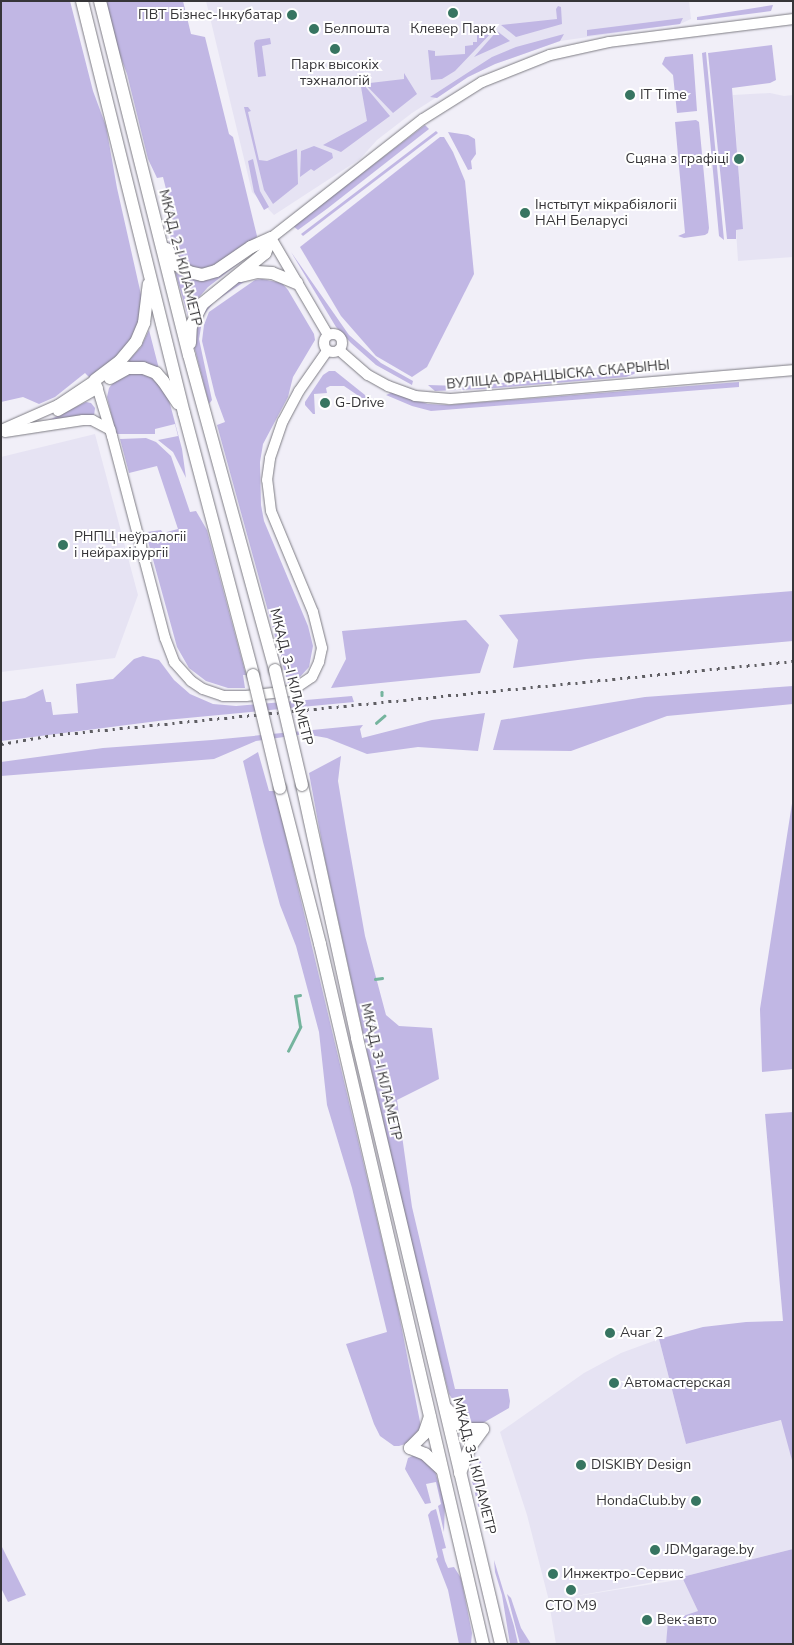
<!DOCTYPE html>
<html>
<head>
<meta charset="utf-8">
<style>
	body { margin:0 }
	#map { position:relative; width:794px; height:1645px; overflow:hidden; background:#f1eff8; font-family:"Nunito Sans",sans-serif }
	div>[style] { position:absolute }
	[style*='--x'] { left:calc(var(--x)*1px); top:calc(var(--y)*1px); width:calc(var(--w)*1px); rotate:calc(var(--a)*1deg) }
	.built>* { inset:0; background:#e6e3f3 }
	.green>* { inset:0; background:#c1b7e4 }
	.stream>* { height:2.5px; margin:-1.25px; padding:0 1.25px; transform-origin:1.25px; border-radius:1.25px; background:#75b49e }
	.roads { filter:drop-shadow(0 0 1px #7d7c83) drop-shadow(0 0 1px #7d7c83) }
	.secondary>* { height:10px; margin:-5px; padding:0 5px; transform-origin:5px; border-radius:5px; background:#fff }
	.secondary>.ring { margin:-5px; padding:0; box-sizing:content-box; background:none; border:10px solid #fff; border-radius:50% }
	.highway>* { height:12px; margin:-6px; padding:0 6px; transform-origin:6px; border-radius:6px; background:#fff }
	.rail>* { height:2.5px; margin-top:-1.25px; transform-origin:0; background:repeating-linear-gradient(90deg,#5f5e63 0 2.5px,transparent 0 7.5px) }
	.bridges { filter:drop-shadow(0 0 1px #7d7c83) drop-shadow(0 0 1px #7d7c83) }
	.highway-bridge>* { height:12px; margin:-6px; padding:0 6px; transform-origin:6px; border-radius:6px; background:#fff }
	.dots>* { width:14px; height:14px; translate:-50% -50%; box-sizing:border-box; border:2px solid #fff; border-radius:50% }
	span { translate:-50% -50%; white-space:nowrap; text-align:center; line-height:1.15; -webkit-text-stroke:4px #fff; paint-order:stroke }
	.poi-label { font-size:14px; color:#363538 }
	.right { translate:-100% -50%; text-align:right }
	.left { translate:0 -50%; text-align:left }
	.street-label { font-size:14px; color:#363538 }
	.frame { position:absolute; inset:0; border:2px solid #363538; pointer-events:none }
</style>
</head>
<body>
<div id="map">
	<div class="built">
		<i style="clip-path:polygon(206px 1px,689px 1px,691px 19px,680px 24px,560px 41px,495px 64px,468px 77px,412px 113px,377px 140px,360px 159px,274px 215px,252px 192px)"></i>
		<i style="clip-path:polygon(770px 93px,784px 96px,793px 95px,793px 257px,738px 261px,736px 230px,742px 229px,742px 218px,733px 95px)"></i>
		<i style="clip-path:polygon(95px 434px,138px 595px,115px 658px,1px 672px,1px 457px)"></i>
		<i style="clip-path:polygon(659px 1339px,686px 1444px,782px 1420px,793px 1464px,793px 1549px,682px 1577px,565px 1598px,684px 1579px,698px 1611px,669px 1621px,666px 1644px,556px 1644px,548px 1597px,527px 1515px,500px 1432px,584px 1373px,621px 1353px)"></i>
	</div>
	<div class="green">
		<i style="clip-path:polygon(1px 1px,70px 1px,93px 91px,106px 126px,117px 188px,142px 299px,137px 333px,125px 348px,92px 380px,85px 373px,55px 397px,39px 404px,23px 397px,1px 402px)"></i>
		<i style="clip-path:polygon(105px 1px,183px 1px,191px 34px,205px 37px,229px 134px,233px 137px,257px 236px,255px 241px,212px 271px,190px 269px,171px 252px,166px 219px,171px 209px,163px 177px,157px 178px,148px 159px,127px 74px,113px 37px)"></i>
		<i style="clip-path:polygon(773px 5px,771px 11px,702px 20px,697px 20px,697px 17px)"></i>
		<i style="clip-path:polygon(558px 6px,561px 7px,562px 24px,516px 37px,501px 25px,557px 19px,556px 9px)"></i>
		<i style="clip-path:polygon(683px 18px,680px 24px,587px 36px,587px 30px)"></i>
		<i style="clip-path:polygon(494px 30px,455px 71px,442px 79px,431px 80px,428px 50px,435px 51px,435px 56px,465px 54px,465px 46px,473px 45px,473px 42px,477px 42px,477px 32px)"></i>
		<i style="clip-path:polygon(497px 31px,510px 41px,474px 57px)"></i>
		<i style="clip-path:polygon(564px 34px,560px 41px,495px 64px,468px 77px,437px 98px,430px 97px,492px 57px,516px 47px)"></i>
		<i style="clip-path:polygon(270px 38px,271px 44px,262px 46px,266px 76px,258px 77px,254px 43px,256px 40px)"></i>
		<i style="clip-path:polygon(772px 45px,776px 80px,770px 83px,732px 88px,743px 229px,736px 230px,736px 239px,727px 239px,708px 53px)"></i>
		<i style="clip-path:polygon(706px 52px,724px 240px,719px 236px,702px 53px)"></i>
		<i style="clip-path:polygon(693px 54px,697px 111px,677px 113px,673px 75px,662px 64px,665px 57px)"></i>
		<i style="clip-path:polygon(404px 73px,417px 94px,393px 113px,362px 81px,367px 76px,369px 77px,370px 83px,404px 79px)"></i>
		<i style="clip-path:polygon(364px 85px,390px 116px,341px 152px,323px 145px,367px 121px,361px 87px)"></i>
		<i style="clip-path:polygon(244px 107px,248px 107px,251px 111px,248px 112px,259px 160px,267px 161px,297px 149px,298px 184px,273px 204px,264px 190px)"></i>
		<i style="clip-path:polygon(696px 120px,699px 122px,709px 228px,708px 233px,705px 235px,684px 238px,678px 236px,685px 233px,675px 122px)"></i>
		<i style="clip-path:polygon(425px 125px,429px 129px,328px 208px,298px 230px,293px 226px)"></i>
		<i style="clip-path:polygon(436px 131px,438px 133px,303px 236px,301px 234px)"></i>
		<i style="clip-path:polygon(448px 132px,468px 135px,475px 139px,476px 154px,471px 161px,472px 169px,468px 170px)"></i>
		<i style="clip-path:polygon(440px 137px,444px 137px,453px 152px,465px 181px,474px 274px,427px 367px,412px 377px,376px 356px,341px 316px,300px 247px)"></i>
		<i style="clip-path:polygon(314px 146px,332px 153px,333px 158px,314px 171px,311px 169px,300px 177px,301px 151px)"></i>
		<i style="clip-path:polygon(253px 159px,260px 191px,269px 207px,264px 210px,254px 192px,248px 161px)"></i>
		<i style="clip-path:polygon(291px 252px,349px 335px,381px 363px,413px 381px,412px 385px,376px 365px,351px 343px,336px 327px)"></i>
		<i style="clip-path:polygon(251px 254px,208px 287px,194px 303px,188px 316px,175px 272px,188px 278px,209px 280px)"></i>
		<i style="clip-path:polygon(242px 278px,250px 278px,214px 302px,203px 316px,199px 339px,212px 400px,209px 404px,192px 338px,208px 300px)"></i>
		<i style="clip-path:polygon(262px 279px,282px 283px,288px 290px,314px 334px,315px 340px,293px 377px,288px 397px,263px 444px,260px 462px,261px 505px,264px 521px,308px 626px,313px 646px,309px 667px,298px 679px,288px 684px,217px 425px,225px 422px,215px 395px,202px 341px,204px 325px,209px 312px,255px 280px)"></i>
		<i style="clip-path:polygon(149px 330px,159px 369px,126px 363px,141px 347px)"></i>
		<i style="clip-path:polygon(146px 371px,166px 389px,182px 449px,186px 478px,173px 452px,158px 440px,178px 436px,175px 424px,155px 429px,155px 434px,116px 434px,107px 397px,109px 388px,119px 375px)"></i>
		<i style="clip-path:polygon(329px 371px,335px 371px,375px 403px,369px 403px,344px 386px,330px 386px,326px 388px,327px 393px,314px 394px,315px 414px,313px 414px,305px 405px,305px 402px,323px 375px)"></i>
		<i style="clip-path:polygon(642px 371px,626px 377px,483px 389px,435px 391px,428px 385px,460px 386px,502px 383px)"></i>
		<i style="clip-path:polygon(739px 382px,739px 387px,431px 411px,412px 406px,386px 395px,393px 392px,428px 404px,448px 405px)"></i>
		<i style="clip-path:polygon(86px 402px,91px 403px,95px 408px,94px 416px,49px 420px)"></i>
		<i style="clip-path:polygon(146px 438px,156px 442px,171px 456px,190px 512px,196px 511px,207px 530px,246px 675px,243px 675px,245px 688px,228px 688px,206px 681px,189px 668px,177px 647px,146px 534px,147px 532px,161px 530px,163px 533px,178px 529px,157px 466px,129px 473px,120px 439px)"></i>
		<i style="clip-path:polygon(793px 591px,793px 641px,586px 659px,513px 668px,518px 640px,499px 615px)"></i>
		<i style="clip-path:polygon(466px 620px,489px 645px,480px 673px,331px 688px,346px 659px,342px 631px)"></i>
		<i style="clip-path:polygon(143px 656px,159px 660px,174px 680px,190px 694px,213px 704px,236px 706px,352px 696px,354px 702px,166px 720px,1px 741px,1px 702px,25px 698px,43px 689px,46px 702px,51px 702px,53px 715px,78px 713px,76px 684px,113px 679px,134px 659px)"></i>
		<i style="clip-path:polygon(793px 686px,793px 704px,667px 716px,571px 751px,493px 750px,501px 720px,645px 697px)"></i>
		<i style="clip-path:polygon(485px 713px,478px 751px,418px 747px,367px 754px,327px 738px,305px 734px,256px 741px,214px 759px,1px 776px,1px 762px,103px 748px,212px 740px,363px 725px,360px 729px,362px 738px,432px 720px)"></i>
		<i style="clip-path:polygon(258px 752px,269px 791px,275px 791px,397px 1304px,421px 1427px,408px 1443px,399px 1446px,394px 1446px,380px 1436px,374px 1424px,346px 1344px,387px 1332px,352px 1188px,327px 1105px,319px 1032px,296px 946px,280px 905px,263px 842px,243px 761px)"></i>
		<i style="clip-path:polygon(341px 756px,338px 781px,346px 829px,365px 936px,386px 1015px,399px 1026px,432px 1028px,439px 1079px,397px 1100px,412px 1207px,455px 1389px,508px 1389px,510px 1401px,509px 1408px,483px 1423px,468px 1423px,449px 1394px,425px 1300px,367px 1052px,325px 860px,309px 773px)"></i>
		<i style="clip-path:polygon(793px 797px,793px 1069px,762px 1072px,760px 1009px)"></i>
		<i style="clip-path:polygon(793px 1112px,793px 1464px,781px 1420px,686px 1444px,659px 1339px,703px 1327px,746px 1322px,783px 1321px,765px 1114px)"></i>
		<i style="clip-path:polygon(417px 1454px,434px 1468px,445px 1504px,444px 1532px,438px 1506px,441px 1504px,436px 1482px,426px 1484px,431px 1503px,425px 1504px,405px 1469px,408px 1458px)"></i>
		<i style="clip-path:polygon(480px 1458px,482px 1465px,486px 1520px,478px 1506px,472px 1481px,481px 1478px,478px 1470px)"></i>
		<i style="clip-path:polygon(436px 1509px,446px 1548px,442px 1549px,445px 1561px,448px 1568px,454px 1567px,461px 1578px,472px 1633px,471px 1644px,459px 1644px,448px 1590px,436px 1559px,438px 1557px,428px 1515px,431px 1511px)"></i>
		<i style="clip-path:polygon(1px 1545px,26px 1595px,8px 1602px,1px 1588px)"></i>
		<i style="clip-path:polygon(793px 1549px,793px 1644px,666px 1644px,668px 1621px,698px 1611px,682px 1577px)"></i>
		<i style="clip-path:polygon(494px 1560px,514px 1626px,518px 1644px,510px 1644px,502px 1595px,495px 1572px)"></i>
		<i style="clip-path:polygon(507px 1594px,511px 1598px,521px 1628px,531px 1644px,520px 1644px)"></i>
	</div>
	<div class="stream">
		<i style="--x:382;--y:692;--w:3;--a:90"></i>
		<i style="--x:376;--y:723;--w:11;--a:-41"></i>
		<i style="--x:375;--y:979;--w:7;--a:-8"></i>
		<i style="--x:288;--y:1051;--w:27;--a:-63"></i>
		<i style="--x:300;--y:1027;--w:31;--a:-99"></i>
		<i style="--x:295;--y:996;--w:5;--a:-11"></i>
	</div>
	<div class="roads">
		<div class="secondary">
			<i class="ring" style="left:324px;top:334px;width:8px;height:8px"></i>
			<i style="--x:328;--y:335;--w:113;--a:-120.4"></i>
			<i style="--x:271;--y:238;--w:193;--a:-38.1"></i>
			<i style="--x:423;--y:119;--w:70;--a:-32.1"></i>
			<i style="--x:482;--y:82;--w:73;--a:-21.7"></i>
			<i style="--x:550;--y:55;--w:60;--a:-12.4"></i>
			<i style="--x:609;--y:42;--w:185;--a:-7.1"></i>
			<i style="--x:339;--y:350;--w:38;--a:41"></i>
			<i style="--x:368;--y:375;--w:23;--a:29"></i>
			<i style="--x:388;--y:386;--w:29;--a:20"></i>
			<i style="--x:415;--y:396;--w:35;--a:5"></i>
			<i style="--x:450;--y:399;--w:344;--a:-4.8"></i>
			<i style="--x:58;--y:411;--w:46;--a:-29.9"></i>
			<i style="--x:1;--y:430;--w:62;--a:-23.7"></i>
			<i style="--x:58;--y:405;--w:45;--a:-34"></i>
			<i style="--x:95;--y:380;--w:59;--a:73.1"></i>
			<i style="--x:112;--y:436;--w:209;--a:75.3"></i>
			<i style="--x:165;--y:638;--w:26;--a:69"></i>
			<i style="--x:174;--y:662;--w:25;--a:48"></i>
			<i style="--x:191;--y:681;--w:14;--a:34"></i>
			<i style="--x:203;--y:689;--w:21;--a:19"></i>
			<i style="--x:223;--y:696;--w:23;--a:0"></i>
			<i style="--x:246;--y:696;--w:45;--a:-6.3"></i>
			<i style="--x:291;--y:691;--w:25;--a:-34"></i>
			<i style="--x:312;--y:677;--w:17;--a:-65"></i>
			<i style="--x:319;--y:662;--w:14;--a:-78"></i>
			<i style="--x:322;--y:648;--w:37;--a:-104"></i>
			<i style="--x:313;--y:612;--w:109;--a:-112.6"></i>
			<i style="--x:271;--y:511;--w:31;--a:-97"></i>
			<i style="--x:267;--y:480;--w:22;--a:-82"></i>
			<i style="--x:270;--y:458;--w:39;--a:-71"></i>
			<i style="--x:283;--y:421;--w:34;--a:-62"></i>
			<i style="--x:299;--y:391;--w:49;--a:-55"></i>
			<i style="--x:5;--y:432;--w:79;--a:-8.7"></i>
			<i style="--x:83;--y:420;--w:9;--a:0"></i>
			<i style="--x:92;--y:420;--w:21;--a:28"></i>
		</div>
		<div class="highway">
			<i style="--x:82;--y:1;--w:424;--a:76.1"></i>
			<i style="--x:184;--y:413;--w:271;--a:75.2"></i>
			<i style="--x:100;--y:1;--w:365;--a:75.9"></i>
			<i style="--x:189;--y:355;--w:327;--a:74.7"></i>
			<i style="--x:167;--y:249;--w:19;--a:58"></i>
			<i style="--x:177;--y:265;--w:14;--a:30"></i>
			<i style="--x:189;--y:272;--w:13;--a:13"></i>
			<i style="--x:202;--y:275;--w:15;--a:-16"></i>
			<i style="--x:216;--y:271;--w:42;--a:-34.4"></i>
			<i style="--x:251;--y:247;--w:22;--a:-24"></i>
			<i style="--x:241;--y:276;--w:16;--a:-14"></i>
			<i style="--x:257;--y:272;--w:15;--a:4"></i>
			<i style="--x:272;--y:273;--w:27;--a:22"></i>
			<i style="--x:190;--y:343;--w:17;--a:-87"></i>
			<i style="--x:191;--y:326;--w:25;--a:-63"></i>
			<i style="--x:202;--y:304;--w:81;--a:-39"></i>
			<i style="--x:265;--y:253;--w:16;--a:-68"></i>
			<i style="--x:110;--y:378;--w:21;--a:-29"></i>
			<i style="--x:128;--y:368;--w:15;--a:0"></i>
			<i style="--x:143;--y:368;--w:14;--a:21"></i>
			<i style="--x:156;--y:373;--w:11;--a:49"></i>
			<i style="--x:163;--y:381;--w:27;--a:56"></i>
			<i style="--x:95;--y:380;--w:31;--a:-37"></i>
			<i style="--x:120;--y:361;--w:25;--a:-50"></i>
			<i style="--x:136;--y:342;--w:21;--a:-67"></i>
			<i style="--x:144;--y:323;--w:39;--a:-83"></i>
			<i style="--x:302;--y:785;--w:259;--a:77.7"></i>
			<i style="--x:357;--y:1038;--w:623;--a:76.63"></i>
			<i style="--x:280;--y:788;--w:161;--a:75.6"></i>
			<i style="--x:320;--y:944;--w:719;--a:76.89"></i>
			<i style="--x:447;--y:1409;--w:21;--a:51"></i>
			<i style="--x:460;--y:1425;--w:8;--a:30"></i>
			<i style="--x:467;--y:1429;--w:16;--a:0"></i>
			<i style="--x:410;--y:1448;--w:16;--a:22"></i>
			<i style="--x:425;--y:1454;--w:23;--a:43"></i>
			<i style="--x:410;--y:1448;--w:20;--a:-45"></i>
			<i style="--x:424;--y:1434;--w:18;--a:-71"></i>
			<i style="--x:460;--y:1473;--w:28;--a:-69"></i>
			<i style="--x:470;--y:1447;--w:22;--a:-54"></i>
		</div>
	</div>
	<div class="rail">
		<i style="--x:1;--y:744;--w:53;--a:-9.8"></i>
		<i style="--x:53;--y:735;--w:744;--a:-5.71"></i>
	</div>
	<div class="bridges">
		<div class="highway-bridge">
			<i style="--x:275;--y:670;--w:118;--a:76.8"></i>
			<i style="--x:253;--y:675;--w:116;--a:76.6"></i>
		</div>
	</div>
	<div class="dots">
		<i style="left:453px;top:13px;background:#377561"></i>
		<i style="left:292px;top:15px;background:#377561"></i>
		<i style="left:314px;top:29px;background:#377561"></i>
		<i style="left:335px;top:49px;background:#377561"></i>
		<i style="left:630px;top:95px;background:#377561"></i>
		<i style="left:739px;top:159px;background:#377561"></i>
		<i style="left:525px;top:213px;background:#377561"></i>
		<i style="left:325px;top:403px;background:#377561"></i>
		<i style="left:63px;top:545px;background:#377561"></i>
		<i style="left:610px;top:1333px;background:#377561"></i>
		<i style="left:614px;top:1383px;background:#377561"></i>
		<i style="left:581px;top:1465px;background:#377561"></i>
		<i style="left:696px;top:1501px;background:#377561"></i>
		<i style="left:655px;top:1550px;background:#377561"></i>
		<i style="left:553px;top:1574px;background:#377561"></i>
		<i style="left:571px;top:1590px;background:#377561"></i>
		<i style="left:647px;top:1620px;background:#377561"></i>
	</div>
	<div class="poi-label">
		<span class="right" style="left:282px;top:15px">ПВТ Бізнес-Інкубатар</span>
		<span class="left" style="left:324px;top:29px">Белпошта</span>
		<span style="left:453px;top:29px">Клевер Парк</span>
		<span style="left:335px;top:73px">Парк высокіх<br>тэхналогій</span>
		<span class="left" style="left:640px;top:95px">IT Time</span>
		<span class="right" style="left:729px;top:159px">Сцяна з графіці</span>
		<span class="left" style="left:535px;top:213px">Інстытут мікрабіялогіі<br>НАН Беларусі</span>
		<span class="left" style="left:335px;top:403px">G-Drive</span>
		<span class="left" style="left:74px;top:545px">РНПЦ неўралогіі<br>і нейрахірургіі</span>
		<span class="left" style="left:620px;top:1333px">Ачаг 2</span>
		<span class="left" style="left:624px;top:1383px">Автомастерская</span>
		<span class="left" style="left:591px;top:1465px">DISKIBY Design</span>
		<span class="right" style="left:686px;top:1501px">HondaClub.by</span>
		<span class="left" style="left:665px;top:1550px">JDMgarage.by</span>
		<span class="left" style="left:563px;top:1574px">Инжектро-Сервис</span>
		<span style="left:571px;top:1606px">СТО М9</span>
		<span class="left" style="left:657px;top:1620px">Век-авто</span>
	</div>
	<div class="street-label">
		<span style="left:180px;top:258px;rotate:76deg">МКАД, 2-І КІЛАМЕТР</span>
		<span style="left:558px;top:375px;rotate:-5deg">ВУЛІЦА ФРАНЦЫСКА СКАРЫНЫ</span>
		<span style="left:291px;top:677px;rotate:76deg">МКАД, 3-І КІЛАМЕТР</span>
		<span style="left:381px;top:1072px;rotate:77deg">МКАД, 3-І КІЛАМЕТР</span>
		<span style="left:474px;top:1466px;rotate:76deg">МКАД, 3-І КІЛАМЕТР</span>
	</div>
	<div class="frame"></div>
</div>
</body>
</html>
